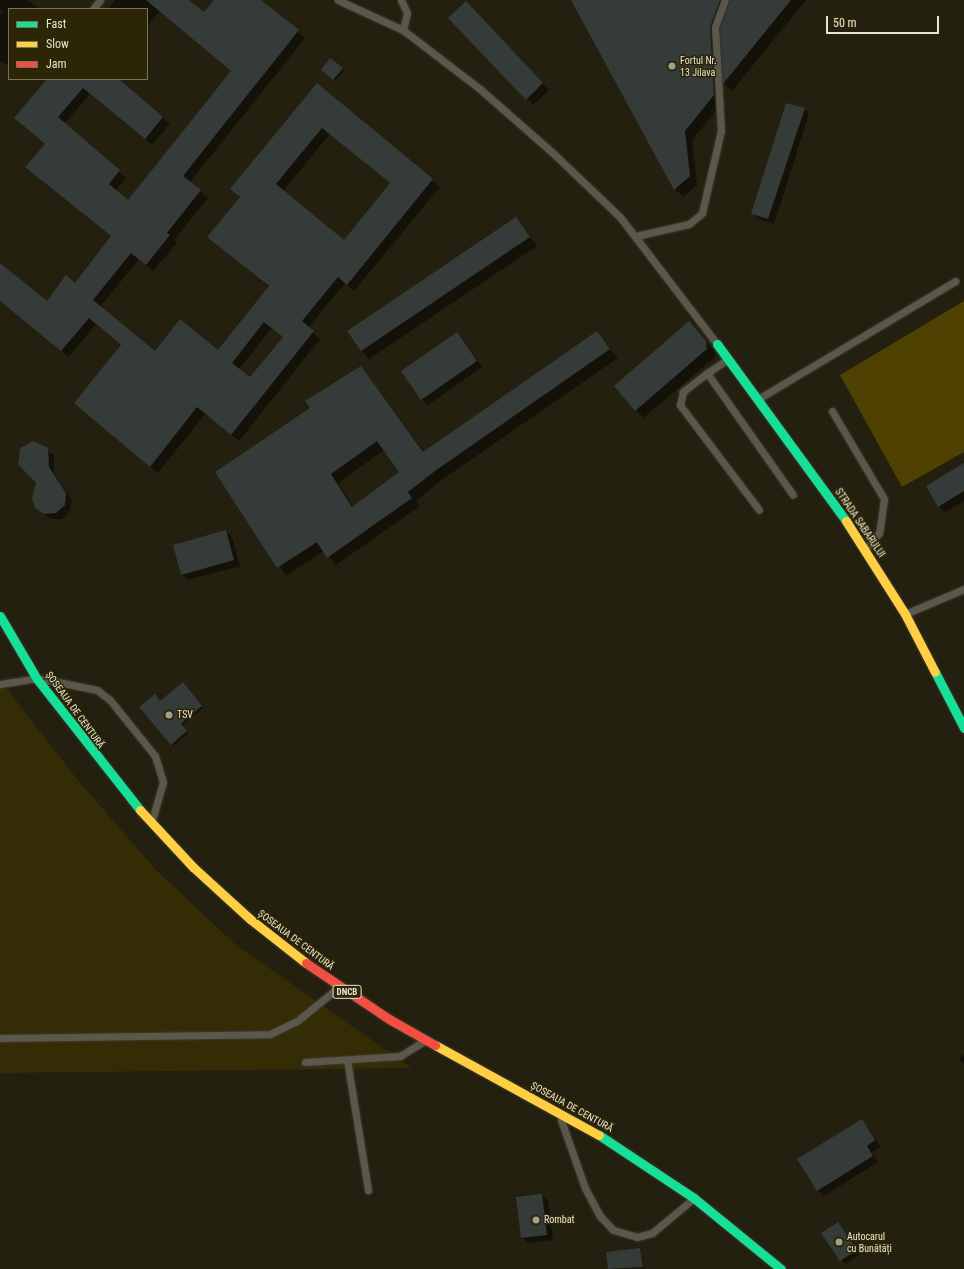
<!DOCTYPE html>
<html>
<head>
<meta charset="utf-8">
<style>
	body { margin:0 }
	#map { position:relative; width:964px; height:1269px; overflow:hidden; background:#24200f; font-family:"Roboto Condensed",sans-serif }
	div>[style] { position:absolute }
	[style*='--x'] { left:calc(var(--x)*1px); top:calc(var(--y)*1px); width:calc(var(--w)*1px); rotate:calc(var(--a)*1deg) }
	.built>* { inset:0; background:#342c05 }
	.green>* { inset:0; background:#4e4102 }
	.shadow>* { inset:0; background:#0007 }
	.building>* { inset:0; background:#343b39 }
	.roads { filter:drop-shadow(0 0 1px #3d3a2e) drop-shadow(0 0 1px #3d3a2e) }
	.lane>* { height:7px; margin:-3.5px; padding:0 3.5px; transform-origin:3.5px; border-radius:3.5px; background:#5b584b }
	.fast>* { height:9px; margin:-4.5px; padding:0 4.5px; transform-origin:4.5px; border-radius:4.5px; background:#16e098 }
	.slow>* { height:9px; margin:-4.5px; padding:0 4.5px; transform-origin:4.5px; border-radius:4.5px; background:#ffcf43 }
	.jam>* { height:9px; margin:-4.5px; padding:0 4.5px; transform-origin:4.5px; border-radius:4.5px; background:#f24e42 }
	.dots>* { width:11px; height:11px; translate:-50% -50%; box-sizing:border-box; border:2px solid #2d2606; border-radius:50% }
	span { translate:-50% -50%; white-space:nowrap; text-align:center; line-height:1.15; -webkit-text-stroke:3px #2d2606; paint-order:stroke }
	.shield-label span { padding:1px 3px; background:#2d2606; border:1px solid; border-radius:3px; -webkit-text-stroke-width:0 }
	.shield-label { font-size:9px; color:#e8e4d3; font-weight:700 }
	.poi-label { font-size:10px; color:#e8e4d3 }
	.left { translate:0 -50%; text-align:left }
	.street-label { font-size:10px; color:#e8e4d3 }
	.legend { position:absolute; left:8px; top:8px; width:140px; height:72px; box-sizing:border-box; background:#2d2606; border:1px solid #787258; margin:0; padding:5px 7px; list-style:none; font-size:12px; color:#e8e4d3 }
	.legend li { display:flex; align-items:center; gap:8px; height:20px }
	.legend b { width:20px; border:1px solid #787258 }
	.scale { position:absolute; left:826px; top:16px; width:113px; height:18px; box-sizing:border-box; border:2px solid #e8e4d3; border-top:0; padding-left:5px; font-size:12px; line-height:14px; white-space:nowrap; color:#e8e4d3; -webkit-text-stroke:3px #2d2606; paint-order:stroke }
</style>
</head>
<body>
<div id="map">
	<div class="built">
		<i style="clip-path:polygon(0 680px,76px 778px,156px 870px,236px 945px,412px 1068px,0 1073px)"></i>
	</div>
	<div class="green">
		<i style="clip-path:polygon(964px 301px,964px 452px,902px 487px,840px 375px)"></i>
	</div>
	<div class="shadow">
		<i style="clip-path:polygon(0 0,27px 0,39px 9px,9px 9px,9px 66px,0 61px,0 13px,4px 12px,0 9px)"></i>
		<i style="clip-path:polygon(evenodd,115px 0,189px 0,205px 13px,215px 0,260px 0,305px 38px,190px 182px,208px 198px,174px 240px,177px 243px,153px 271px,139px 259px,100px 307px,155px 352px,218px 352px,269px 287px,209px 237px,240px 198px,232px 189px,317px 85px,440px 187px,354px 291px,345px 283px,308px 328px,320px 339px,239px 441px,205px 414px,158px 473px,75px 403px,122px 346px,96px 324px,69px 357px,0 301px,0 264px,47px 303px,75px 284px,112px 237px,34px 174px,46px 144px,22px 125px,48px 79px,117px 79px,170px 124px,152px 145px,90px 94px,64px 124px,126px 178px,115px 191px,128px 201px,232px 71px,160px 11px,147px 26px,147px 9px,107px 9px,115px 0,330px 134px,391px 184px,344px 241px,283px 191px,330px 134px,115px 0,272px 328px,284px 338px,251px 379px,239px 369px,272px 328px)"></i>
		<i style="clip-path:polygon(572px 0,806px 0,732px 91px,724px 83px,721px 26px,718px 35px,722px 103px,692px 140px,697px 185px,683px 197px,675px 189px)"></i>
		<i style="clip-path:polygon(466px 3px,549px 90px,533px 105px,450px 18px)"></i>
		<i style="clip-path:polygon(331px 60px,344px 71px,335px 81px,323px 70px)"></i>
		<i style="clip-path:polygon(804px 108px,809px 114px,774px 224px,758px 219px,752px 213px)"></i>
		<i style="clip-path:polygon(516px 218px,537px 246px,369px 359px,362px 351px,348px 331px)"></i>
		<i style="clip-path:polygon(689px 323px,714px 350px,715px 357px,643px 418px,636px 410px)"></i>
		<i style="clip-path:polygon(evenodd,597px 332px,618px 358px,443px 479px,416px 501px,420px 506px,336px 565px,324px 551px,286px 576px,217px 472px,311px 408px,361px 367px,424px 452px,597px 332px,384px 450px,400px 473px,354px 507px,338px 483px,384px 450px)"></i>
		<i style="clip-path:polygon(457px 333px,482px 367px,428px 405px,422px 399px)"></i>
		<i style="clip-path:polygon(33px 442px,54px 455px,54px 474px,72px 500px,70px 511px,62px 519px,51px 519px,36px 508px,37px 483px,18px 459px,24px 445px)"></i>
		<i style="clip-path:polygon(964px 464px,964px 501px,945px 512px,939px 506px)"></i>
		<i style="clip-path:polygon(226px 531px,232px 537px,240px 566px,188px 580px,182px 574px)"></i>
		<i style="clip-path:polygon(183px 683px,203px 708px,181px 726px,188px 733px,173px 746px,141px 707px,160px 702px)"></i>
		<i style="clip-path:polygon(964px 1055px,964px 1065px,959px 1058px)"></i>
		<i style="clip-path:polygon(862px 1120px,881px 1147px,872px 1152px,878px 1162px,824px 1196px,818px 1190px)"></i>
		<i style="clip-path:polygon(542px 1195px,548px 1201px,553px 1240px,528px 1243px,522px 1237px)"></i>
		<i style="clip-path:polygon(838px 1223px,860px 1254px,845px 1264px,822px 1233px)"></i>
		<i style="clip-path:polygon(640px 1249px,644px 1268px,609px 1269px,607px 1253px)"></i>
	</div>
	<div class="building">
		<i style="clip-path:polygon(evenodd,146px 0,189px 0,204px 12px,214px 0,261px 0,299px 30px,183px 176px,201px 190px,167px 233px,170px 235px,146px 265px,131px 253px,93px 300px,155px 351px,180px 319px,218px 350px,269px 286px,207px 237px,240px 197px,230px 189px,317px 83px,433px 179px,347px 285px,338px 277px,302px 321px,314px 331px,231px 435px,197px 407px,150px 467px,74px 403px,121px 345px,89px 318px,61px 351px,0 301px,0 263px,47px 301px,66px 275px,75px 283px,111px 236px,25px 167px,45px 144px,14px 118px,47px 79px,119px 79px,163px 117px,145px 139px,83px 88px,58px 117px,120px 170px,109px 184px,128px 200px,231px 71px,146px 0,322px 128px,390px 183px,344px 240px,276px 184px,322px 128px,146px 0,264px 322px,283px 337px,250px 377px,232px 363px,264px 322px)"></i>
		<i style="clip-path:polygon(571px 0,720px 0,710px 27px,714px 95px,685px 131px,690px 176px,674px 190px)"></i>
		<i style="clip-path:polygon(730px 0,791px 0,723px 84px,720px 28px)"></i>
		<i style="clip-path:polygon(466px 1px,543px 83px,526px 100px,448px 18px)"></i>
		<i style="clip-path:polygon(330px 58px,343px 68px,333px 80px,321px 70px)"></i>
		<i style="clip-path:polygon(786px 103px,805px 108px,768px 219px,751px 214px)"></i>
		<i style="clip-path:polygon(516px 217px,530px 237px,361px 351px,347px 331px)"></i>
		<i style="clip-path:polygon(689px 321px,706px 341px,707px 349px,635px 411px,614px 386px)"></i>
		<i style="clip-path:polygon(evenodd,597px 331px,610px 349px,435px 471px,408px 492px,412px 498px,327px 558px,317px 542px,277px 568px,215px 472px,310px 408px,305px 401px,361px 366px,423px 452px,597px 331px,377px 441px,399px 472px,352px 507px,331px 474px,377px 441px)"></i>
		<i style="clip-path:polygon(457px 332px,477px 361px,421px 400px,401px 371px)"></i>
		<i style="clip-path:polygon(33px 441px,48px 448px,49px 467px,66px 493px,65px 505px,56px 513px,44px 514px,35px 508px,32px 499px,36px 483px,18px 464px,20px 448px)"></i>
		<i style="clip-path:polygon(964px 463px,964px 491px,938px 507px,926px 486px)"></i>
		<i style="clip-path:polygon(226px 530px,234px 560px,181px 575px,173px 545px)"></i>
		<i style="clip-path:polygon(183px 682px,202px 706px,181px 724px,187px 731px,171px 745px,139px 707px,155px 694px,160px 701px)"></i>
		<i style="clip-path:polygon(862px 1119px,875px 1140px,867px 1146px,873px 1156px,817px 1191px,797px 1159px)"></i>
		<i style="clip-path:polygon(542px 1194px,547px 1235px,521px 1238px,516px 1197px)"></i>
		<i style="clip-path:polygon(838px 1222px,857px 1250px,840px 1261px,821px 1233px)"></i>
		<i style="clip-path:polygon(640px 1248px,643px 1267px,608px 1269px,606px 1252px)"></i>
	</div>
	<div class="roads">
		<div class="lane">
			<i style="--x:338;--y:0;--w:72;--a:24.8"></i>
			<i style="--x:403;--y:30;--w:97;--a:37.5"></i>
			<i style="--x:480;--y:89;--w:98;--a:41.3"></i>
			<i style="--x:554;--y:154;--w:91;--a:43.7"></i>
			<i style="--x:620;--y:217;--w:160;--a:52.6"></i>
			<i style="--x:401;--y:0;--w:14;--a:65"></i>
			<i style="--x:407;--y:13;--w:17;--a:103"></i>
			<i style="--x:93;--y:9;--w:11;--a:-52"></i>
			<i style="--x:636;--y:236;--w:54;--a:-12.8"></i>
			<i style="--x:689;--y:224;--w:17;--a:-40"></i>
			<i style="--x:702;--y:213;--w:84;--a:-77"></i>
			<i style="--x:721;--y:131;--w:104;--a:-93.3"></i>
			<i style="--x:715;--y:27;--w:29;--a:-70"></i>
			<i style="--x:728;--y:359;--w:25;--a:146"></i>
			<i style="--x:707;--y:373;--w:149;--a:54.8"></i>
			<i style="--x:707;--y:373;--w:31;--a:142"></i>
			<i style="--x:683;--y:392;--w:13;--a:103"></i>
			<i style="--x:680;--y:405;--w:131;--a:53"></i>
			<i style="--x:758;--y:399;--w:230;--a:-30.9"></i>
			<i style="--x:832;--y:411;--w:102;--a:59.4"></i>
			<i style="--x:884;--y:499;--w:34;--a:98"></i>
			<i style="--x:879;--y:533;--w:18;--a:131"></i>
			<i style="--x:905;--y:614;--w:64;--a:-23"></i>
			<i style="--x:43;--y:679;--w:55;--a:11.5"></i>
			<i style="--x:97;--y:690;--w:16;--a:38"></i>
			<i style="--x:110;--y:700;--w:72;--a:51.2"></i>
			<i style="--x:155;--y:756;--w:27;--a:73"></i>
			<i style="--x:163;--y:782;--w:36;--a:106"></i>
			<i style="--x:0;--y:684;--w:33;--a:-9"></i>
			<i style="--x:0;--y:1038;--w:270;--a:-0.8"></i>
			<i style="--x:270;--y:1034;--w:30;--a:-26"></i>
			<i style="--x:297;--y:1021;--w:54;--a:-39"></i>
			<i style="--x:347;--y:1060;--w:132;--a:80.8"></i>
			<i style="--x:305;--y:1062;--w:95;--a:-3.6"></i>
			<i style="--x:400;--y:1056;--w:28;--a:-32"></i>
			<i style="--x:561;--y:1120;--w:72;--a:70.6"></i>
			<i style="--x:585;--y:1188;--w:32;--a:62"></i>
			<i style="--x:600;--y:1216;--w:19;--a:47"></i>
			<i style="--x:613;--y:1230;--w:25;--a:16"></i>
			<i style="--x:637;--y:1237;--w:16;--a:-15"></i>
			<i style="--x:652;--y:1233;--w:53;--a:-39.7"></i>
		</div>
		<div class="fast">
			<i style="--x:717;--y:344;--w:219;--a:53.9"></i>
			<i style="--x:0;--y:616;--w:73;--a:59.6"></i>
			<i style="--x:37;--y:679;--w:167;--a:51.8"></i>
			<i style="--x:935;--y:672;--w:63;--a:62.6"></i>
			<i style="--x:599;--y:1135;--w:114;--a:33.6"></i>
			<i style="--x:694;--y:1198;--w:112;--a:39.2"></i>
		</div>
		<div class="slow">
			<i style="--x:846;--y:521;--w:110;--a:57.6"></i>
			<i style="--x:905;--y:614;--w:65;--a:62.7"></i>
			<i style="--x:140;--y:810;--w:78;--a:47.1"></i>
			<i style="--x:193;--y:867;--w:77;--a:42.4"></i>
			<i style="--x:250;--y:919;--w:71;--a:38.2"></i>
			<i style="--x:435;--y:1045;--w:187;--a:28.8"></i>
		</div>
		<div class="jam">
			<i style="--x:306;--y:963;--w:100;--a:34"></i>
			<i style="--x:389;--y:1019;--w:53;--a:29.5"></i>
		</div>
	</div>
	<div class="dots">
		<i style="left:672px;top:66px;background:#a39f8e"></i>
		<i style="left:169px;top:715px;background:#a39f8e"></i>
		<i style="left:536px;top:1220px;background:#a39f8e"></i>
		<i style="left:839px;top:1242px;background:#a39f8e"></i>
	</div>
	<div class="shield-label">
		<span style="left:347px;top:992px">DNCB</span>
	</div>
	<div class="poi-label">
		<span class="left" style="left:680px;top:66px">Fortul Nr.<br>13 Jilava</span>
		<span class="left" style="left:177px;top:715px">TSV</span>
		<span class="left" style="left:544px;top:1220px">Rombat</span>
		<span class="left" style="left:847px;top:1242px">Autocarul<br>cu Bunătăți</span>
	</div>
	<div class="street-label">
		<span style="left:860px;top:523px;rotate:56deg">STRADA SABARULUI</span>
		<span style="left:75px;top:710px;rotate:54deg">ȘOSEAUA DE CENTURĂ</span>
		<span style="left:296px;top:940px;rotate:37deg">ȘOSEAUA DE CENTURĂ</span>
		<span style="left:572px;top:1107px;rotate:29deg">ȘOSEAUA DE CENTURĂ</span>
	</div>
	<ul class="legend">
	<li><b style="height:5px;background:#16e098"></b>Fast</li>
	<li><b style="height:5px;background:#ffcf43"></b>Slow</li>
	<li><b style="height:5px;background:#f24e42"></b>Jam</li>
	</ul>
	<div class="scale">50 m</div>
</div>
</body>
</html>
